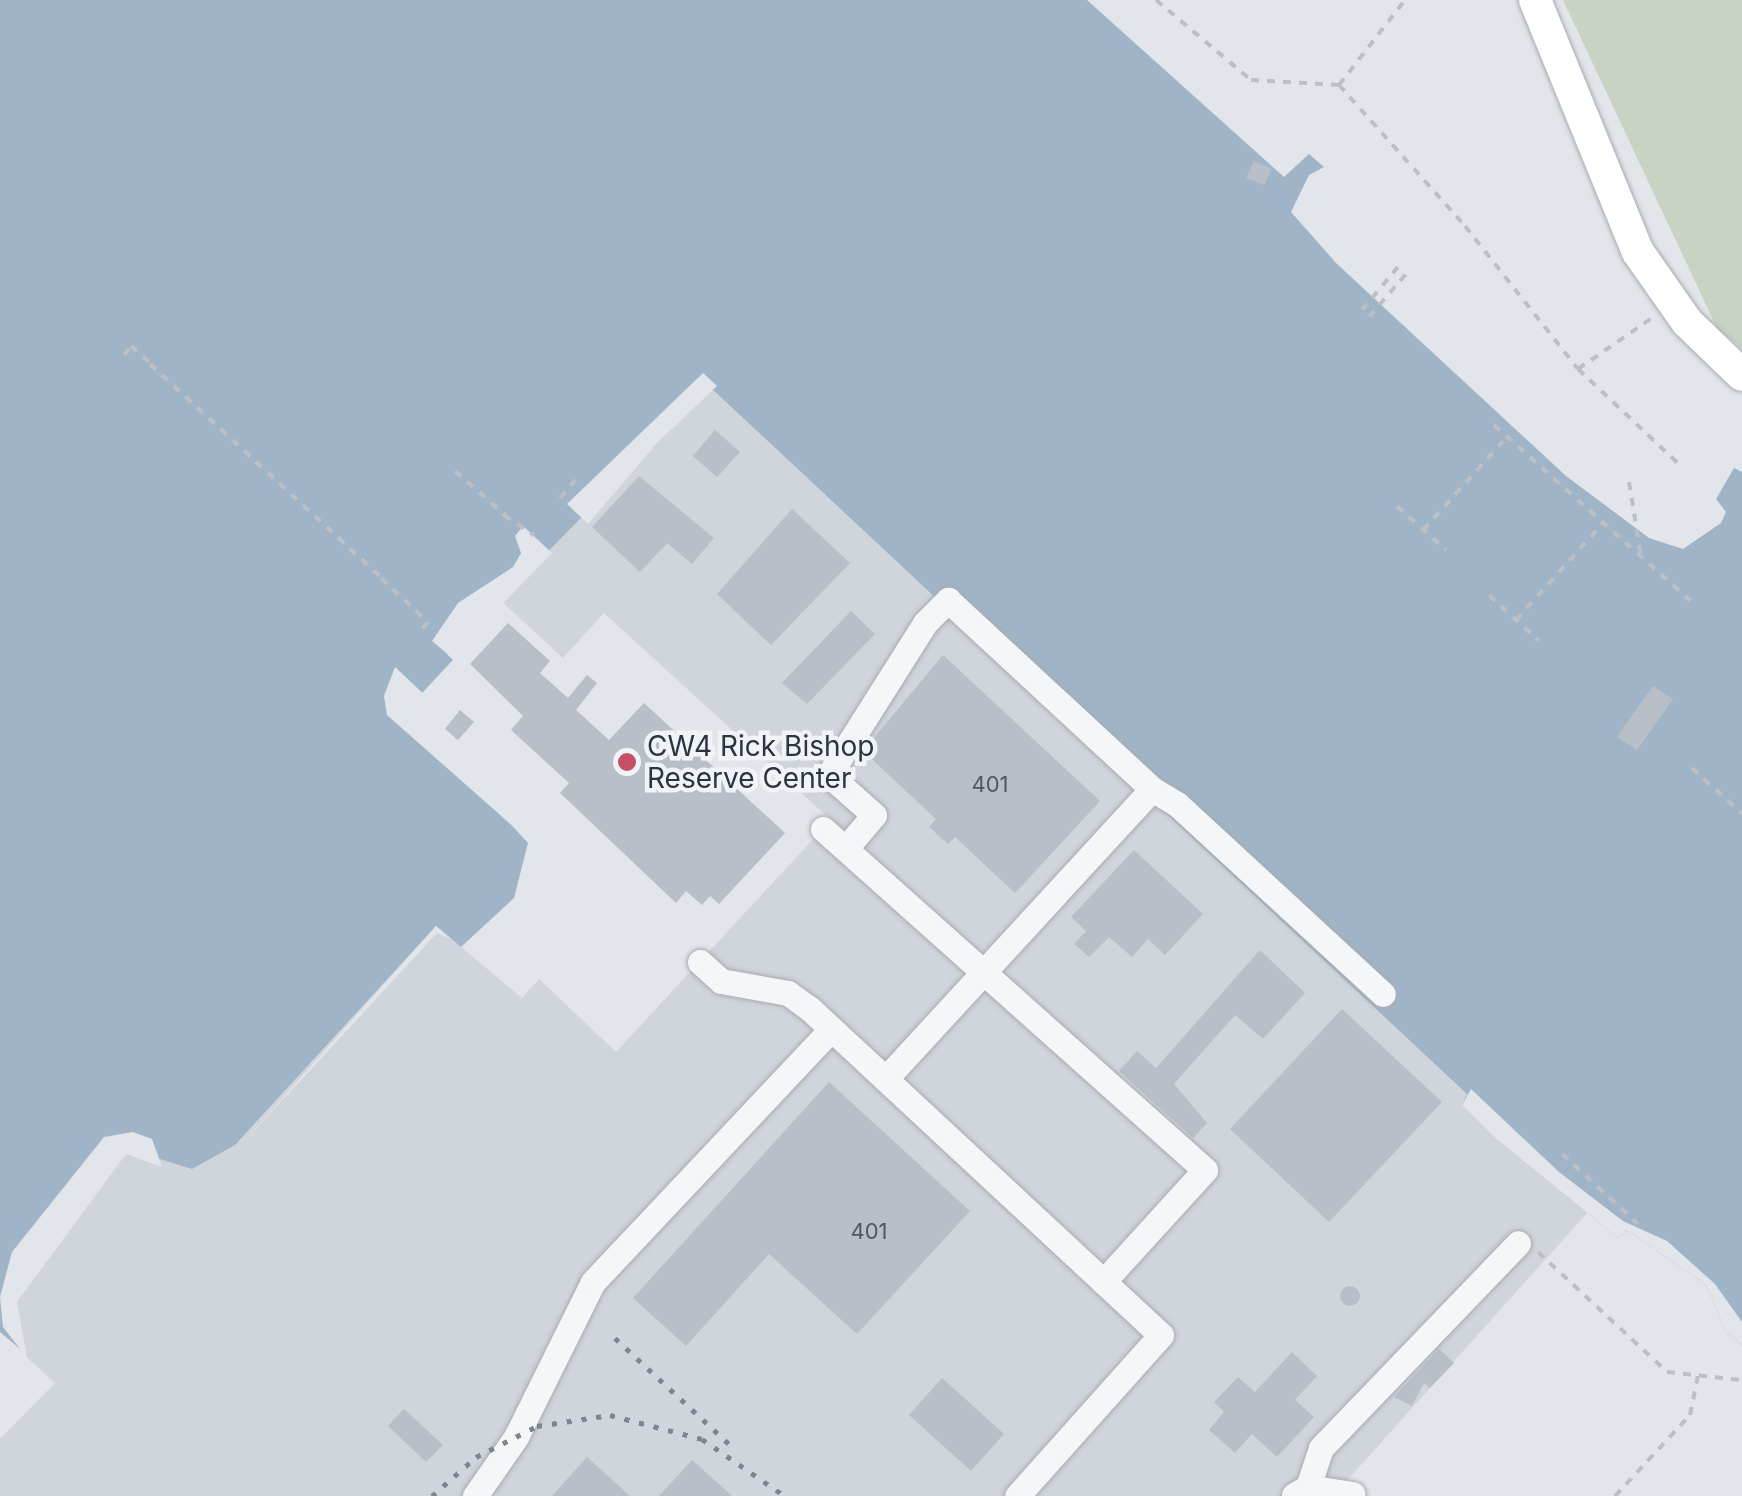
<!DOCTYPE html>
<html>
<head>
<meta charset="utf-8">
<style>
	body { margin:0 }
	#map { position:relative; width:1742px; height:1496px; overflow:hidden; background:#e2e5e9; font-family:Inter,sans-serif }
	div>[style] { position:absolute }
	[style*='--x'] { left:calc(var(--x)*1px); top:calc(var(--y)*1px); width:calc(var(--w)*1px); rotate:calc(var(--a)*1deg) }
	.built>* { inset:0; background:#d0d4db }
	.green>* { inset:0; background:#c8d3c3 }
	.water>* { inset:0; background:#9fb5c7 }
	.pier>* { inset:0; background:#e2e5e9 }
	.building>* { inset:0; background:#b9bfc6 }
	.round { border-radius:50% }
	.path>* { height:4px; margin-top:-2px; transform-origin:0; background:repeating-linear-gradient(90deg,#bcc0c4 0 8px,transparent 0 16px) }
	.roads { filter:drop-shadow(0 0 2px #a7acb3) drop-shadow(0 0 2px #a7acb3) }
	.minor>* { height:25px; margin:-12.5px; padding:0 12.5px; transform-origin:12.5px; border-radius:12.5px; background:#f4f6f8 }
	.major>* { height:32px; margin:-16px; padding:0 16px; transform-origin:16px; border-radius:16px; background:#fff }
	.rail>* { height:5px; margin-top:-2.5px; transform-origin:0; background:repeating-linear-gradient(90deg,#7c8692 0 5px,transparent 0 15px) }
	.dots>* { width:28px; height:28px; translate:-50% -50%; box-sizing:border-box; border:5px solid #f1f4f7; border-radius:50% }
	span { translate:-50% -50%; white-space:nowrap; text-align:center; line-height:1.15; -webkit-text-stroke:9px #f1f4f7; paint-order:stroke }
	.number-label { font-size:22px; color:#4e5762 }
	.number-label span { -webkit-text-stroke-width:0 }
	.poi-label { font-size:28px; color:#2b3440 }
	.left { translate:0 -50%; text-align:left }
</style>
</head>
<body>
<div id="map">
	<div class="built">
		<i style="clip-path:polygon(710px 386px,1502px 1057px,1462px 1106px,1588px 1212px,1333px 1496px,0 1496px,0 1434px,27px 1357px,12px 1302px,124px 1148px,436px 926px,522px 998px,539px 979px,616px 1052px,831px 820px,604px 613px,563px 658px,500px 600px)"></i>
	</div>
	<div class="green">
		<i style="clip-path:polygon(1563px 0,1742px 0,1742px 348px,1717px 328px)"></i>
	</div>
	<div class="water">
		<i style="clip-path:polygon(0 0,1087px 0,1284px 177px,1309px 154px,1324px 167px,1312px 178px,1316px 209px,1582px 456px,1671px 520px,1705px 518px,1734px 468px,1742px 472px,1742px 1345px,1726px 1332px,1706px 1285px,1627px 1230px,1618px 1238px,1495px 1138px,1462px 1105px,1467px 1094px,710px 387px,447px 654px,453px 660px,422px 693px,429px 710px,414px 719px,528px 843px,514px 898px,461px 947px,436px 926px,235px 1145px,192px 1169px,124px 1148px,12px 1301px,27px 1357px,51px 1380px,0 1434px)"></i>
	</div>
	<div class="pier">
		<i style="clip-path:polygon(1324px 167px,1317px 180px,1320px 206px,1585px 453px,1672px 515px,1702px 514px,1713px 495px,1726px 512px,1721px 523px,1683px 549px,1649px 538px,1566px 476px,1336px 263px,1291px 212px,1309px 175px)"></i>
		<i style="clip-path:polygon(703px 373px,717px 386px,657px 443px,588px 524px,567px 504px)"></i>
		<i style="clip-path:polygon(523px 526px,552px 553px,451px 657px,432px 641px,458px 603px,513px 567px,521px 553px,515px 536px)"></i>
		<i style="clip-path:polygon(395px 667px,430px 700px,433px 712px,421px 721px,478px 769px,533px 844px,387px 715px,384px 696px)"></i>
		<i style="clip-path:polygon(436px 926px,451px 939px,437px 933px,238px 1148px)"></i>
		<i style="clip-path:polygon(1471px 1089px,1559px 1172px,1623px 1221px,1667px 1241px,1715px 1284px,1742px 1322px,1742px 1345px,1726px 1332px,1706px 1285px,1627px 1230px,1618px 1238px,1495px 1138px,1462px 1105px)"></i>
		<i style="clip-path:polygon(133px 1132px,152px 1139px,162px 1167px,126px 1154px,17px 1302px,27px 1357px,55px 1383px,0 1439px,0 1332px,20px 1349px,3px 1327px,0 1297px,12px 1252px,104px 1137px)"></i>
	</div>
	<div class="building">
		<i style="clip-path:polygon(1254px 161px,1272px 169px,1264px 185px,1246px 178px)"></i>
		<i style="clip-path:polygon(715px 430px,740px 452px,717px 477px,693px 456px)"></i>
		<i style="clip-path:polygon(639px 476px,714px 538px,692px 564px,667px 543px,640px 572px,592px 527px)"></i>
		<i style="clip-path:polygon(792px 509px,850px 563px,771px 645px,717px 594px)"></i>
		<i style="clip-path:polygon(851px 611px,875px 634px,807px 704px,782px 683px)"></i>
		<i style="clip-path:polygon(508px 623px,550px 661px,540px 673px,568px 698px,587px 675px,597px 683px,576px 710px,609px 740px,644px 703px,785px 833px,719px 904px,710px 896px,702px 905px,686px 891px,676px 903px,560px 793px,569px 783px,511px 730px,523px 716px,470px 664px)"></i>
		<i style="clip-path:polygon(943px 655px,1100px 801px,1015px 893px,955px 837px,948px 844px,929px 827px,936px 819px,863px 751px)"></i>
		<i style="clip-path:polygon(1653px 686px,1673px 699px,1637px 750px,1617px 737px)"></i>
		<i style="clip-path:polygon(460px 710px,474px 722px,458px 740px,445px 729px)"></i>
		<i style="clip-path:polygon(1134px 850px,1203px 914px,1165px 955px,1148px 939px,1132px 957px,1109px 937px,1089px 957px,1074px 944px,1086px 931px,1071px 917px)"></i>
		<i style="clip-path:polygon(1260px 950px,1305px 993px,1263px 1039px,1235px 1015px,1174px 1084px,1207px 1123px,1193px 1138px,1119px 1071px,1137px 1051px,1156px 1068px)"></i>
		<i style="clip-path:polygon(1342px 1009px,1442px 1102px,1329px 1222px,1230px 1129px)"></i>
		<i style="clip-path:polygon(829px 1082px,970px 1211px,857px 1334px,769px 1254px,686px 1346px,633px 1298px)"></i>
		<i class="round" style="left:1340px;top:1286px;width:20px;height:20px"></i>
		<i style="clip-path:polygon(1439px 1349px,1454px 1363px,1430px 1388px,1424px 1383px,1412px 1406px,1394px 1397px)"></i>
		<i style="clip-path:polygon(1292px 1352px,1317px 1376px,1295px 1400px,1314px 1417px,1277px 1457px,1252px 1434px,1235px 1453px,1209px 1430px,1224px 1412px,1214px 1402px,1238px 1377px,1255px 1392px)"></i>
		<i style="clip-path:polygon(942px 1378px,1004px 1434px,971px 1471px,909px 1415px)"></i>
		<i style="clip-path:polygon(404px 1409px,443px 1445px,426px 1462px,388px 1426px)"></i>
		<i style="clip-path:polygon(587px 1457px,630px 1496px,552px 1496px)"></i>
		<i style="clip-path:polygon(692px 1460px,732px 1496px,659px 1496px)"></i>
	</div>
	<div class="path">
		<i style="--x:1156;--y:0;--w:124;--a:40.1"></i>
		<i style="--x:1251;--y:80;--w:88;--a:3.3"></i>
		<i style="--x:1339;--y:85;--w:189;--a:48.2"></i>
		<i style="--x:1465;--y:226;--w:182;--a:51.7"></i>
		<i style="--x:1578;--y:369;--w:141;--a:43.3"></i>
		<i style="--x:1339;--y:85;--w:108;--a:-52.2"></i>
		<i style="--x:1362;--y:310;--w:56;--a:-50.1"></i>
		<i style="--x:1369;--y:317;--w:57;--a:-49.3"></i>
		<i style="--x:124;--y:355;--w:11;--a:-52"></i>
		<i style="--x:131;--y:346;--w:28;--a:42"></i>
		<i style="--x:150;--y:364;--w:317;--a:42.7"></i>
		<i style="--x:1578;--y:369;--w:90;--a:-34.6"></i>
		<i style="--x:1494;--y:425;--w:270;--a:41.8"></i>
		<i style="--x:455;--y:471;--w:67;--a:41.3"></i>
		<i style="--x:1629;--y:482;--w:75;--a:80.8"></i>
		<i style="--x:560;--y:498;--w:25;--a:-50"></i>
		<i style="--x:1397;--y:506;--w:66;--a:41.9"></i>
		<i style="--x:504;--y:515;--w:36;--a:34"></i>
		<i style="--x:1423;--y:530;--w:125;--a:-47.9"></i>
		<i style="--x:381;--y:578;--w:64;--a:43.1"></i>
		<i style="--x:428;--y:622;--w:11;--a:131"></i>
		<i style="--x:1489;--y:595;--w:67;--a:42.6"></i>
		<i style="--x:1516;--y:620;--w:130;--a:-48.1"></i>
		<i style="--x:1692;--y:768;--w:68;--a:42.6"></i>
		<i style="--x:1562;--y:1154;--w:103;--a:42.6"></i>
		<i style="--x:1538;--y:1252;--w:176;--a:42.9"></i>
		<i style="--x:1667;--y:1372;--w:75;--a:6.1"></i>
		<i style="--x:1615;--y:1496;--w:110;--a:-47.2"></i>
		<i style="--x:1690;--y:1415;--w:41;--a:-78.7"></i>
	</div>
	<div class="roads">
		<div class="minor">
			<i style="--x:1152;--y:789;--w:29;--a:31"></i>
			<i style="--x:1177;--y:804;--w:280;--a:42.7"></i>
			<i style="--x:823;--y:829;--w:512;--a:41.75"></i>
			<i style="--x:1205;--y:1170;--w:151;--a:132.3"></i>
			<i style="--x:846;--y:848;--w:43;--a:-49.7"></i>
			<i style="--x:874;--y:815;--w:60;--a:-138.4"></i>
			<i style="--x:829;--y:775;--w:180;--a:-57.7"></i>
			<i style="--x:925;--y:623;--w:33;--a:-45"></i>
			<i style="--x:948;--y:600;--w:278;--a:42.8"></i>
			<i style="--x:1152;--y:789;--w:394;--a:132.6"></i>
			<i style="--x:700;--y:962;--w:28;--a:42"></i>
			<i style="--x:721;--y:981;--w:68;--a:10.2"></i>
			<i style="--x:788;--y:993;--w:26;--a:36"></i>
			<i style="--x:809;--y:1008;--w:480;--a:42.9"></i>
			<i style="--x:1161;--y:1335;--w:216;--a:131.8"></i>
			<i style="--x:1308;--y:1487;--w:41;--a:-71.6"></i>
			<i style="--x:1321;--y:1448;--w:284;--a:-46.1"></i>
			<i style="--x:1294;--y:1495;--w:16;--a:-30"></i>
			<i style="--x:1308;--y:1487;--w:45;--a:9"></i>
			<i style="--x:475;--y:1496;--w:72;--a:-55.2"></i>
			<i style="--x:516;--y:1437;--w:173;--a:-63.6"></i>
			<i style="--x:593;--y:1282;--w:344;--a:-46.7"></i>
		</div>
		<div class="major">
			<i style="--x:1535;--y:0;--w:272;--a:67.8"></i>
			<i style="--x:1638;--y:252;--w:85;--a:55"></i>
			<i style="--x:1687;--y:322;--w:76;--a:43.9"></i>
		</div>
	</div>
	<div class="rail">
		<i style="--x:615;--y:1338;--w:157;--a:42.9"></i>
		<i style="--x:432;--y:1496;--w:59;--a:-41.6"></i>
		<i style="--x:476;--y:1457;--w:68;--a:-26.9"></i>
		<i style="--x:537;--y:1426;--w:74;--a:-8.6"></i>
		<i style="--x:610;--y:1415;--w:95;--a:14.6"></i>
		<i style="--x:702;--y:1439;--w:101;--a:34.5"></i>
	</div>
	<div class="dots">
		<i style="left:627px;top:762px;background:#c55068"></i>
	</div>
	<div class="number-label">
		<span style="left:990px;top:785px">401</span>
		<span style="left:869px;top:1232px">401</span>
	</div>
	<div class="poi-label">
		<span class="left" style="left:647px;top:762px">CW4 Rick Bishop<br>Reserve Center</span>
	</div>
</div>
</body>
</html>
